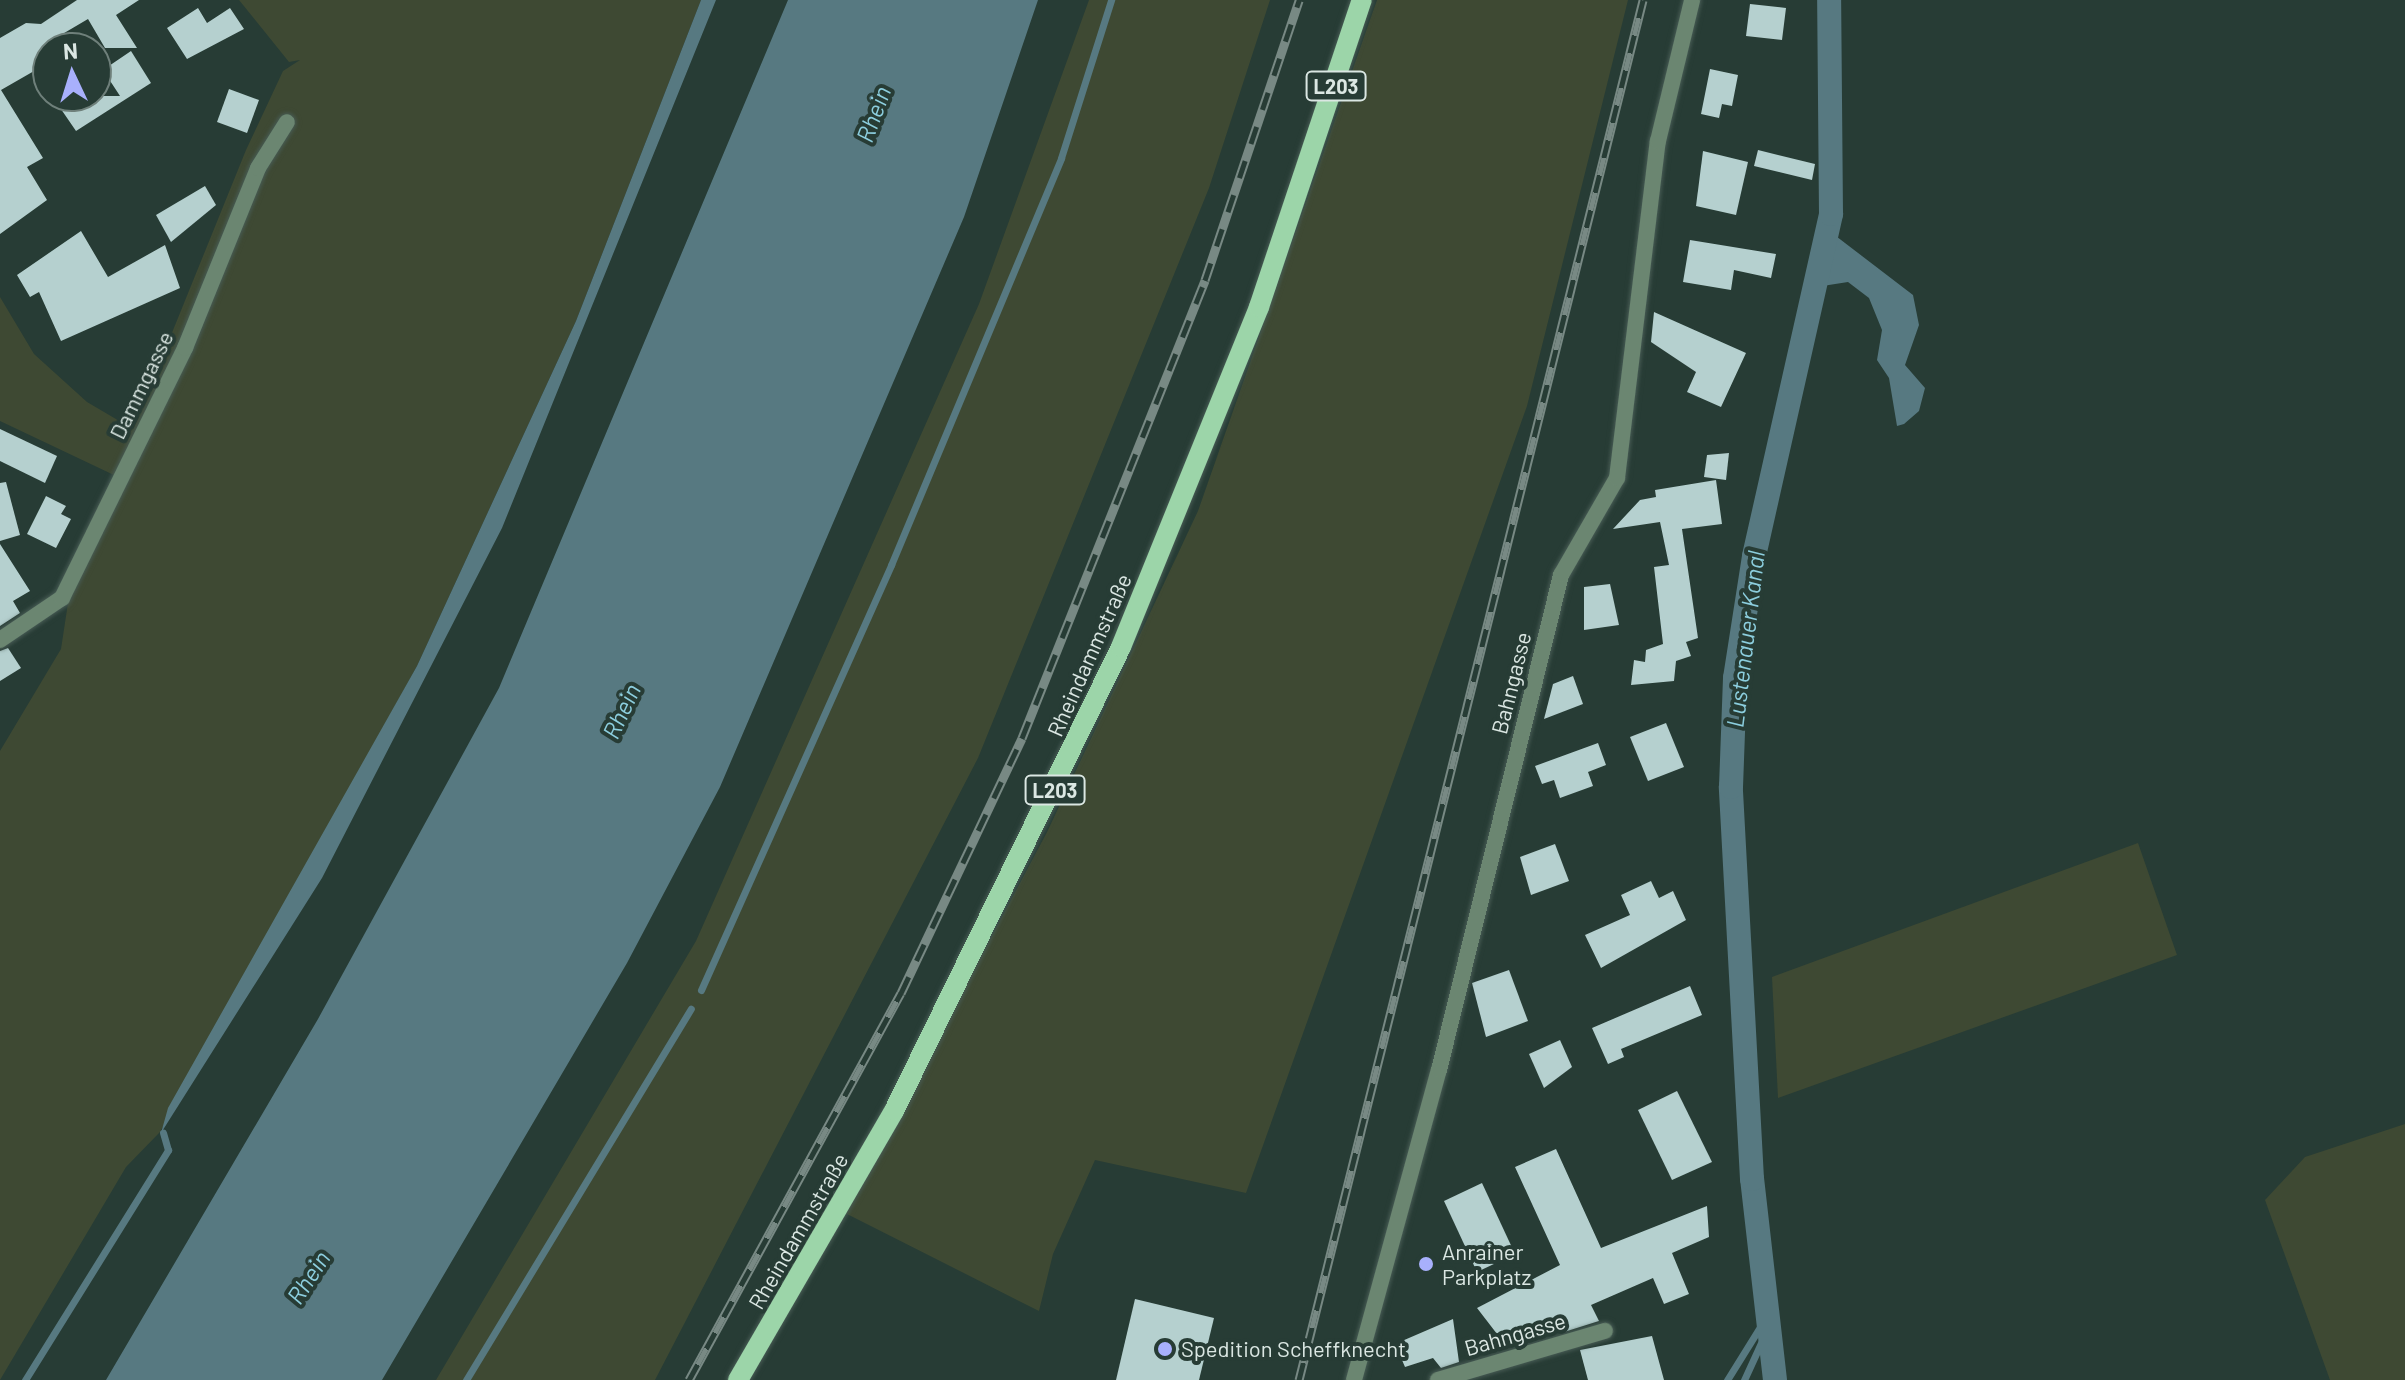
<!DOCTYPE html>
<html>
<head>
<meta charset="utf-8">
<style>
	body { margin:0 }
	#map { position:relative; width:2405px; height:1380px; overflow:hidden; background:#273c35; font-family:Barlow,sans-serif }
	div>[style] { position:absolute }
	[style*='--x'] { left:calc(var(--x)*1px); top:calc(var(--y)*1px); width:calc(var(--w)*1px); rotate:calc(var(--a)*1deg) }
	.green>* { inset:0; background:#3e4933 }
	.water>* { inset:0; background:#577981 }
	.stream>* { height:7px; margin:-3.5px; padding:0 3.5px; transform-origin:3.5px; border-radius:3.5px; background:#577981 }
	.canal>* { height:24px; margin:-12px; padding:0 12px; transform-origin:12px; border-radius:12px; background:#577981 }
	.building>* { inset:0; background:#b5d0cf }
	.roads { filter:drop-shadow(0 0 2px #475b54) drop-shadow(0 0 2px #475b54) }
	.minor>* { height:16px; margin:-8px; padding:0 8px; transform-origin:8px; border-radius:8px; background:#6b8671 }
	.primary>* { height:20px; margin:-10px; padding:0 10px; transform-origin:10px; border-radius:10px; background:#9cd5a9 }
	.rail>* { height:9px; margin-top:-4.5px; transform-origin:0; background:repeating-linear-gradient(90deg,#273c35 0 18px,#788984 0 36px); box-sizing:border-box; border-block:2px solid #788984 }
	.dots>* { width:22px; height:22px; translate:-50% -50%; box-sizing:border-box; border:4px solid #273c35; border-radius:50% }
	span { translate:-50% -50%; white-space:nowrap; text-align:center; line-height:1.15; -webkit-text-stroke:8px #273c35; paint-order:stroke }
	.shield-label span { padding:2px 6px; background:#273c35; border:2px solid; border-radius:6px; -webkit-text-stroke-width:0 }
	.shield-label { font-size:20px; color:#dbe7e3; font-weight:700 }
	.street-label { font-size:22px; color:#dbe7e3 }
	.poi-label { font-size:22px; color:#dbe7e3 }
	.left { translate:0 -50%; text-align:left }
	.water-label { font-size:24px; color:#8ccede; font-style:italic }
	.north { position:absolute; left:32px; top:32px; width:80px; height:80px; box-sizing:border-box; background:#273c35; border:2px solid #6f807b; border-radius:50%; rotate:356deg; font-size:22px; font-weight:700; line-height:32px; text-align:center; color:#dbe7e3 }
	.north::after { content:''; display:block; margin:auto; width:28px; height:36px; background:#a8b0fc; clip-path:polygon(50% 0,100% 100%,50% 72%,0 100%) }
</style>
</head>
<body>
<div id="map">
	<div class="green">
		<i style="clip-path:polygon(239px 0,701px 0,576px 321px,417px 666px,160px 1132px,126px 1167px,0 1380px,0 751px,61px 649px,68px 603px,116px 476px,0 421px,0 297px,34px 354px,87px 402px,133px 429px,246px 150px,283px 71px,300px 60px,289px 62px)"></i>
		<i style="clip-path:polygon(1089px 0,1270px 0,1209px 188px,978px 758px,655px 1380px,436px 1380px,696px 941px,979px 304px)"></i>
		<i style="clip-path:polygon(1377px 0,1628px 0,1527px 406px,1246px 1193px,1095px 1160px,1053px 1254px,1039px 1311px,845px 1213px,1047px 832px,1198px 511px)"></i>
		<i style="clip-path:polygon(2138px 843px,2177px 955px,1778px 1098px,1772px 977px)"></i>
		<i style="clip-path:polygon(2405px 1124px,2405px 1380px,2330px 1380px,2265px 1200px,2305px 1157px)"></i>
	</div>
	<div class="water">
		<i style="clip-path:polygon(701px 0,716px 0,502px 528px,322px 878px,161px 1133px,168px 1108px,417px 666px,576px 321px)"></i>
		<i style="clip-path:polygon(788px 0,1038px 0,964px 217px,720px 787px,627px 963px,382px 1380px,106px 1380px,318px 1019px,499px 688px)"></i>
		<i style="clip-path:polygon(1828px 230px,1913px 295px,1919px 325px,1905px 365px,1925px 388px,1919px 411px,1904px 424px,1897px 426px,1889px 378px,1877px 360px,1882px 330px,1869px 298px,1848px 282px,1816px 287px)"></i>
	</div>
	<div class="stream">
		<i style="--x:701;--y:990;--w:466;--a:-65.9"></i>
		<i style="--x:891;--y:565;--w:441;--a:-67.3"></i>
		<i style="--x:1061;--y:158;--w:166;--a:-72.4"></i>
		<i style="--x:25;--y:1380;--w:271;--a:-58.1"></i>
		<i style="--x:168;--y:1150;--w:18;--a:-106"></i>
		<i style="--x:466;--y:1380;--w:434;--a:-58.8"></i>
		<i style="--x:1727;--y:1380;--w:72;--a:-58.1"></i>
		<i style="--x:1744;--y:1380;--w:53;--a:-65.4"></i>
	</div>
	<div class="canal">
		<i style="--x:1775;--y:1380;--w:202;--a:-96.5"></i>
		<i style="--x:1752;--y:1179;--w:393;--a:-93.1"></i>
		<i style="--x:1731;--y:787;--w:109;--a:-87.9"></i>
		<i style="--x:1735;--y:678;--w:123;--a:-81.1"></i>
		<i style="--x:1754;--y:556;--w:351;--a:-77.3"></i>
		<i style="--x:1831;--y:214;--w:214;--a:-90.5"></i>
	</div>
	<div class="building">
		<i style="clip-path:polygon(77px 0,139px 0,116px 15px,137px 48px,105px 48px,88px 19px,54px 39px,60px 48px,48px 48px,48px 63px,1px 90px,43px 158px,27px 167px,47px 200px,0 234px,0 38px,26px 23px,41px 24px)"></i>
		<i style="clip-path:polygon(1750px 4px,1786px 8px,1782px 40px,1746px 36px)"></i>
		<i style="clip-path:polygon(198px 8px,207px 23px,230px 8px,244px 29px,187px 59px,167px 28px)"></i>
		<i style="clip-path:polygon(131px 51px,151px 83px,76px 131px,52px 96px,120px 96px,103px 70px)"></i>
		<i style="clip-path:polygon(1710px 69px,1738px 75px,1732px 106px,1722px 104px,1719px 118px,1701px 114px)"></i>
		<i style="clip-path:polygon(229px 89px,259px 100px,247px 133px,217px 122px)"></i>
		<i style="clip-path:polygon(1758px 150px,1815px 164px,1812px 180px,1754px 166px)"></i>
		<i style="clip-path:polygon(1703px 151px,1748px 162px,1736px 215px,1696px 206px)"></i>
		<i style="clip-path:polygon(205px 186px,216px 205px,171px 242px,156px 215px)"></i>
		<i style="clip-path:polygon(81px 231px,108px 277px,165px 245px,180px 288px,61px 341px,39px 292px,30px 297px,17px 275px)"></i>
		<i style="clip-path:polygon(1690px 240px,1776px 254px,1771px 278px,1734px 270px,1731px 290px,1683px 282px)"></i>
		<i style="clip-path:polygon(1654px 312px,1746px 353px,1721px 407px,1687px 392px,1696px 372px,1651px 342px)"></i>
		<i style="clip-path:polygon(0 429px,57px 456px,45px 483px,0 461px)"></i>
		<i style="clip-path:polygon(1729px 453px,1726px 480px,1704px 477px,1707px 455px)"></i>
		<i style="clip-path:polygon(1716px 480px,1722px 524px,1682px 529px,1698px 638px,1686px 642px,1691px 656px,1676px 661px,1674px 681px,1631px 685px,1634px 660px,1645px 662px,1646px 650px,1663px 644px,1654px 567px,1669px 565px,1660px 522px,1613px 529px,1640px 500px,1656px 497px,1655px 490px)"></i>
		<i style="clip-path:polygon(6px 482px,20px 535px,0 541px,0 483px)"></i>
		<i style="clip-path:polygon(46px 496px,66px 506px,61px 514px,71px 519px,56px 548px,27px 534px)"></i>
		<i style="clip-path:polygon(0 544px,30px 591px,13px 601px,20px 613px,0 626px)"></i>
		<i style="clip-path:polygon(1610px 584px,1619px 625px,1584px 630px,1584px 587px)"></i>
		<i style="clip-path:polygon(8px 648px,21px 668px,0 681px,0 651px)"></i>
		<i style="clip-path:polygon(1573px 676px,1583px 704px,1544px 719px,1553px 684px)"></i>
		<i style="clip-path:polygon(1666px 723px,1684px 767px,1648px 781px,1630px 737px)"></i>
		<i style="clip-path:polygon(1598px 743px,1606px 765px,1588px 772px,1593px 786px,1560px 798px,1554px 780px,1542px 784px,1535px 766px)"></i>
		<i style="clip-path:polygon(1555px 844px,1569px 881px,1531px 895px,1520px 857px)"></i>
		<i style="clip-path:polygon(1651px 881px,1659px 898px,1673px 891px,1686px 920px,1601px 968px,1585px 935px,1630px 915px,1621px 895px)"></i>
		<i style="clip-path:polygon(1509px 970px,1528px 1021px,1486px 1037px,1472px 983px)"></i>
		<i style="clip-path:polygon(1690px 986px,1702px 1015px,1621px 1049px,1624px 1057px,1608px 1064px,1592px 1028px)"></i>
		<i style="clip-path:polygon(1560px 1040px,1572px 1067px,1544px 1088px,1529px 1054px)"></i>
		<i style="clip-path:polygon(1677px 1091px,1712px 1162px,1672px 1180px,1638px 1110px)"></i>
		<i style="clip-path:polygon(1556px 1149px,1601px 1248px,1707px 1206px,1709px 1237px,1672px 1253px,1689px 1294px,1664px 1304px,1653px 1278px,1591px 1305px,1599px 1321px,1561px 1333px,1555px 1321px,1504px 1343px,1477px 1308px,1560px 1265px,1515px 1167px)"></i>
		<i style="clip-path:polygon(1482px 1183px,1515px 1254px,1477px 1272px,1444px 1201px)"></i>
		<i style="clip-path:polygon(1135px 1299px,1214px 1318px,1199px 1380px,1116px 1380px)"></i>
		<i style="clip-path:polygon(1453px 1319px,1459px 1362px,1441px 1368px,1433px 1358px,1405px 1367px,1395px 1344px)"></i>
		<i style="clip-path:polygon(1652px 1336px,1664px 1380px,1588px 1380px,1580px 1350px)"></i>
	</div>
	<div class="roads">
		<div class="minor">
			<i style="--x:0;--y:640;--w:75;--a:-34.1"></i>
			<i style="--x:62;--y:598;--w:279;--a:-63.8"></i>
			<i style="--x:185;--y:348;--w:194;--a:-67.9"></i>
			<i style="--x:258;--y:168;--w:54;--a:-57.8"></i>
			<i style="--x:1354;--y:1380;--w:321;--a:-74.7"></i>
			<i style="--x:1439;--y:1070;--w:510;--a:-76.15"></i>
			<i style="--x:1561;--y:575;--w:112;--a:-60"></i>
			<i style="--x:1617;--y:478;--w:339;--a:-83.1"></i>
			<i style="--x:1658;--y:141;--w:145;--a:-76.4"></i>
			<i style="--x:1438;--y:1380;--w:174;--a:-16.4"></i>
		</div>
		<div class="primary">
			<i style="--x:738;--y:1380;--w:311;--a:-59.9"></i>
			<i style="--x:894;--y:1111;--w:517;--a:-63.93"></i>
			<i style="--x:1121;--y:647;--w:367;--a:-67.9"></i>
			<i style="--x:1259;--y:307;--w:324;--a:-71.5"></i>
		</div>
	</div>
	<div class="rail">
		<i style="--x:689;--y:1380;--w:441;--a:-61.3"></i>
		<i style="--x:901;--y:993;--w:282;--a:-64.6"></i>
		<i style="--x:1022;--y:738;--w:493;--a:-68.2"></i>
		<i style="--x:1205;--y:280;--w:295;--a:-71.4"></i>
		<i style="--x:1299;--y:1380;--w:1422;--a:-76"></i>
	</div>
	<div class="dots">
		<i style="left:1426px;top:1264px;background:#a8b0fc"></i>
		<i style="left:1165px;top:1349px;background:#a8b0fc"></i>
	</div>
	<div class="shield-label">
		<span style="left:1336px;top:86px">L203</span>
		<span style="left:1055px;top:790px">L203</span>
	</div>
	<div class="street-label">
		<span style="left:141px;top:385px;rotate:-64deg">Dammgasse</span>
		<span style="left:1089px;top:655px;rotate:-66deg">Rheindammstraße</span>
		<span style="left:1511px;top:683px;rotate:-76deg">Bahngasse</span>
		<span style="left:798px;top:1231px;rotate:-60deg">Rheindammstraße</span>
		<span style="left:1515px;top:1334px;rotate:-16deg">Bahngasse</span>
	</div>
	<div class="poi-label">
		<span class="left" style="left:1442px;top:1264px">Anrainer<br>Parkplatz</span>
		<span class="left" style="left:1181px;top:1349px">Spedition Scheffknecht</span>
	</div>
	<div class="water-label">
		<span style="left:873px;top:114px;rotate:-70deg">Rhein</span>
		<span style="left:1745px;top:639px;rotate:-83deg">Lustenauer Kanal</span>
		<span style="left:621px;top:711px;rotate:-65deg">Rhein</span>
		<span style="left:308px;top:1277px;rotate:-57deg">Rhein</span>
	</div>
	<div class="north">N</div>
</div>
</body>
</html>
